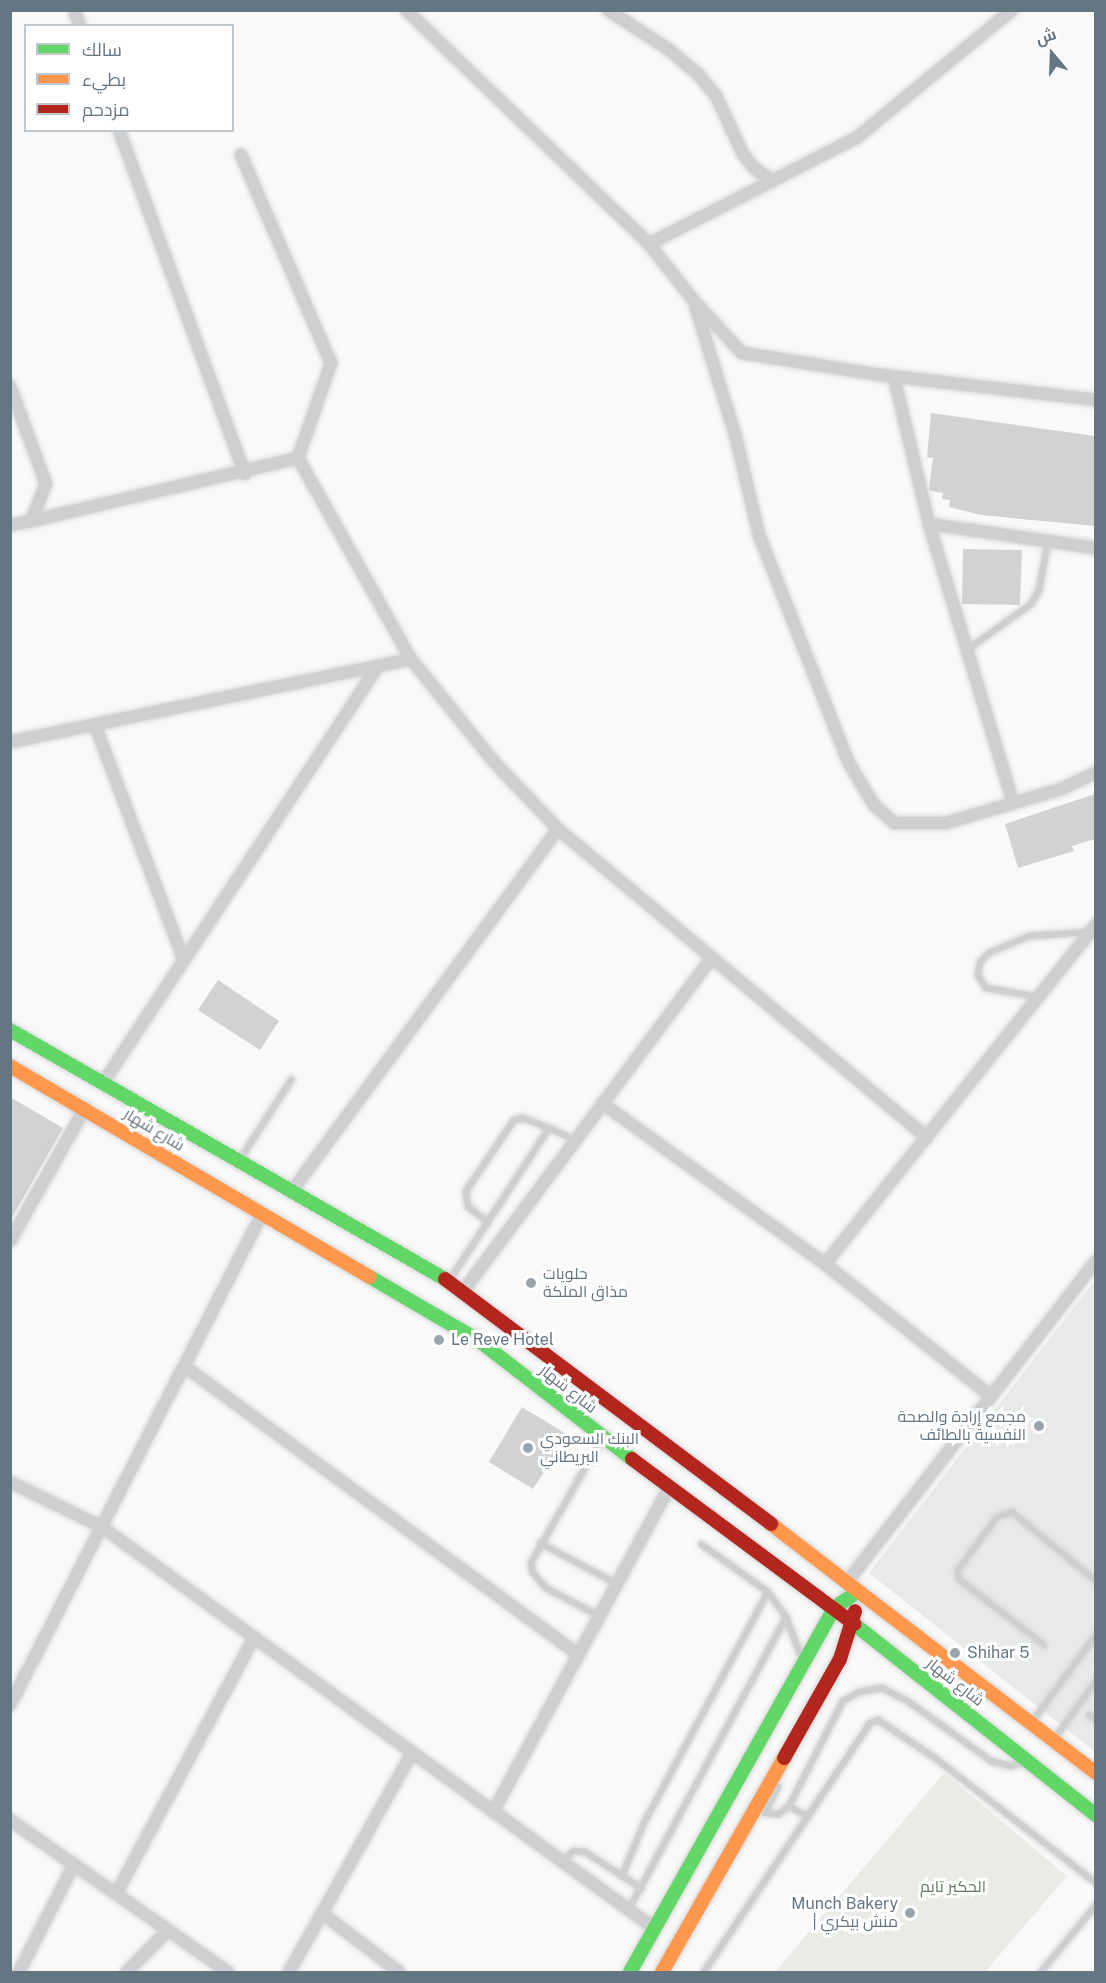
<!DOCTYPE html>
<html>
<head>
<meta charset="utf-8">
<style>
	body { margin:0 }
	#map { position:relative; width:1106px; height:1983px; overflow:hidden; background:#f9f9f9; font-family:"Public Sans",Cairo,sans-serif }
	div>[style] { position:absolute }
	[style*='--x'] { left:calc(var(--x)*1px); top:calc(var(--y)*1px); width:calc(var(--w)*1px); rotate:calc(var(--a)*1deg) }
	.built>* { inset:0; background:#e8e9e9 }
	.green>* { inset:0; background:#e8ebe6 }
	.building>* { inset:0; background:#d0d2d3 }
	.roads { filter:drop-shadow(0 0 2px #d5d6d7) drop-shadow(0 0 2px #d5d6d7) }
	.lane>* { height:6px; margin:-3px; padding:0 3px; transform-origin:3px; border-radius:3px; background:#cecfd0 }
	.street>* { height:12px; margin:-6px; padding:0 6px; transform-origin:6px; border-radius:6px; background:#cecfd0 }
	.fast>* { height:14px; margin:-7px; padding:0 7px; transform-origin:7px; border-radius:7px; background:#63d668 }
	.slow>* { height:14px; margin:-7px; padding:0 7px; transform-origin:7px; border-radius:7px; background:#ff974d }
	.jam>* { height:14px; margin:-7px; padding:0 7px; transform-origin:7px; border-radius:7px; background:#b3261e }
	.dots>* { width:16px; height:16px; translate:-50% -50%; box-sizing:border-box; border:3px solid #fff; border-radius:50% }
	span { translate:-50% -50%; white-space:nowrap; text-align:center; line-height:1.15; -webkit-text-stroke:6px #fff; paint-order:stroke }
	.street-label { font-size:16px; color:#657683 }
	.poi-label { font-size:16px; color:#657683 }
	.left { translate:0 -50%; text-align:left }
	.right { translate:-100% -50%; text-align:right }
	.park-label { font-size:16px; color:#687a64 }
	.frame { position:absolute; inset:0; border:12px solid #657683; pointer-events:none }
	.legend { position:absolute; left:24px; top:24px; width:210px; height:108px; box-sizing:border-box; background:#fff; border:2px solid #c1c8cd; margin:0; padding:8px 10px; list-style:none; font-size:18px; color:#657683 }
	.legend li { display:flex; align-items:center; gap:12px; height:30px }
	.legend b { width:30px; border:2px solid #c1c8cd }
	.north { position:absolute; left:1022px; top:24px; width:60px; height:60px; -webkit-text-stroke:4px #fff; paint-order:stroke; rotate:341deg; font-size:16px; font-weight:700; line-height:24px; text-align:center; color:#657683 }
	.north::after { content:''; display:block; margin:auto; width:21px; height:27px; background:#657683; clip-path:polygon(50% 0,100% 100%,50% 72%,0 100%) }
</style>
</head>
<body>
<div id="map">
	<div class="built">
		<i style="clip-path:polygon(1095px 1280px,1095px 1752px,869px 1573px)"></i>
	</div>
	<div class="green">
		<i style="clip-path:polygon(944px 1773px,1067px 1876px,985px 1972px,775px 1972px)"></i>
	</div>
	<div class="building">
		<i style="clip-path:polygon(931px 413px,1095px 436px,1095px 526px,981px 515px,949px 507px,950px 500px,942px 499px,943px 493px,930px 491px,929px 487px,933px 458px,927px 457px)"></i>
		<i style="clip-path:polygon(963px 549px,1022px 550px,1020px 605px,962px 604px)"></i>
		<i style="clip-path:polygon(1095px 794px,1095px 839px,1072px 846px,1074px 851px,1018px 868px,1005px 824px)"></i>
		<i style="clip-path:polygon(218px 980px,279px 1021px,260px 1050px,198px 1010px)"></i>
		<i style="clip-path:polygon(10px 1097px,63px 1128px,10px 1221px)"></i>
		<i style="clip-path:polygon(522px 1407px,568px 1435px,533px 1489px,489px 1462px)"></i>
	</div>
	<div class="roads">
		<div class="lane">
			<i style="--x:967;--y:650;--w:79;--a:-35.7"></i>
			<i style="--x:1031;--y:604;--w:16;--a:-60"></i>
			<i style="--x:1039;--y:590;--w:50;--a:-79.6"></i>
			<i style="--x:1038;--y:997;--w:53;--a:-170.2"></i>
			<i style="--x:986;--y:988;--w:15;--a:-122"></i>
			<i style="--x:978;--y:975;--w:13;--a:-81"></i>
			<i style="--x:980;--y:962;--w:13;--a:-45"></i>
			<i style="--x:989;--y:953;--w:43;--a:-23"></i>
			<i style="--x:1029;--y:936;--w:61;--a:-3.8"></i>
			<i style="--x:241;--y:1158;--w:93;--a:-57.3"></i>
			<i style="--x:488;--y:1222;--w:25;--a:-143"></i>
			<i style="--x:468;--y:1207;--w:16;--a:-97"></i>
			<i style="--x:466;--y:1191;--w:86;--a:-55.9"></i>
			<i style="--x:514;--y:1120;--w:9;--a:-13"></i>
			<i style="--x:523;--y:1118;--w:28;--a:21"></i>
			<i style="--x:451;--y:1278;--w:179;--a:-56.8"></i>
			<i style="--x:549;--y:1128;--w:29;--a:25"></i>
			<i style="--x:540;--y:1543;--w:87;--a:28"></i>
			<i style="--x:599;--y:1616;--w:60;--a:-152.2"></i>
			<i style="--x:546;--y:1588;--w:20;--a:-131"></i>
			<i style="--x:533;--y:1573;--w:10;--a:-101"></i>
			<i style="--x:531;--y:1563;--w:142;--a:-60.4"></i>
			<i style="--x:786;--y:1617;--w:42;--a:69"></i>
			<i style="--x:1044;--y:1645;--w:108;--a:-142.2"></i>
			<i style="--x:959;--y:1579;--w:9;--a:-96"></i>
			<i style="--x:958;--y:1570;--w:66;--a:-53.7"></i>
			<i style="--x:997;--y:1517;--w:16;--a:-18"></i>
			<i style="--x:1012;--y:1512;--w:109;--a:39.4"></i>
			<i style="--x:1089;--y:1715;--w:9;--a:36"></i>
			<i style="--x:1032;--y:1722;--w:108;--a:-53.7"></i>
			<i style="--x:1054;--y:1739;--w:72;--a:-54.1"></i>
			<i style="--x:778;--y:1787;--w:29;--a:117"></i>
			<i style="--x:765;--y:1813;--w:14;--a:4"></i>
			<i style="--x:779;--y:1814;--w:13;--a:-39"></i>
			<i style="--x:789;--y:1806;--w:118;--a:-62.8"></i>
			<i style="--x:843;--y:1701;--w:18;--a:-29"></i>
			<i style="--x:859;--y:1692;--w:23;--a:-10"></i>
			<i style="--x:882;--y:1688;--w:30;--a:27"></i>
			<i style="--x:909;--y:1702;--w:101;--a:35.7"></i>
			<i style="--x:991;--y:1761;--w:20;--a:15"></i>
			<i style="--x:1010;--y:1766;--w:15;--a:-11"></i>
			<i style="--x:789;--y:1806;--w:22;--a:30"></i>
			<i style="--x:562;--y:1861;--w:16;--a:-40"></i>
			<i style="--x:574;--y:1851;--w:11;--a:5"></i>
			<i style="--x:585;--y:1852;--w:67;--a:32.7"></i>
			<i style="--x:622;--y:1876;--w:57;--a:-67.5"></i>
			<i style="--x:644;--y:1823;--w:262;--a:-61.8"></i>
			<i style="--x:629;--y:1909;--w:332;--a:-61.7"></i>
			<i style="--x:786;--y:1617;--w:31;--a:-126"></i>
			<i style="--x:768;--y:1592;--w:82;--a:-144.4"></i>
			<i style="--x:704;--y:1972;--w:299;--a:-56.3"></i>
			<i style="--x:870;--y:1723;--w:9;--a:-21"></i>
			<i style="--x:878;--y:1720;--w:69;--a:33.7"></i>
			<i style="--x:935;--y:1758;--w:204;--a:37.8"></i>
			<i style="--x:1041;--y:1972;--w:87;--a:-50.6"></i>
		</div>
		<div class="street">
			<i style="--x:74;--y:10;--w:17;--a:69"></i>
			<i style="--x:406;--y:10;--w:337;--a:43.9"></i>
			<i style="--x:608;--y:10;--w:72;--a:33"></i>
			<i style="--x:668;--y:49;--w:39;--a:40"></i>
			<i style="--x:698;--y:74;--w:28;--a:51"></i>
			<i style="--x:716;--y:96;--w:64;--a:65"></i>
			<i style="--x:743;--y:154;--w:18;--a:52"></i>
			<i style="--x:754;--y:168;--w:23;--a:34"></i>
			<i style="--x:1012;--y:10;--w:202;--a:140.6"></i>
			<i style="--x:856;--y:138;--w:233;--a:152.9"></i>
			<i style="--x:649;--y:244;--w:73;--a:51.7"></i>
			<i style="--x:694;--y:301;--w:71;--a:47.3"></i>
			<i style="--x:742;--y:353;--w:141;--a:9"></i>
			<i style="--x:881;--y:375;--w:216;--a:6.6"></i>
			<i style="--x:119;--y:130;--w:366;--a:69.9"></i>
			<i style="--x:695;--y:305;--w:135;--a:72.8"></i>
			<i style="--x:735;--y:434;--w:104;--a:76.6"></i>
			<i style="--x:759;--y:535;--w:245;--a:68.5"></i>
			<i style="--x:849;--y:763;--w:49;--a:59.2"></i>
			<i style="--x:874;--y:805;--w:28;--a:41"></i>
			<i style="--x:895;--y:823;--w:51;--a:0"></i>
			<i style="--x:946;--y:823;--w:120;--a:-16.5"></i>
			<i style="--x:1061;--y:789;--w:38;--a:-25"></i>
			<i style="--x:894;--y:377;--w:151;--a:76.6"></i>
			<i style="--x:929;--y:524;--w:169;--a:8.2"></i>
			<i style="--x:10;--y:386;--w:104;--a:69.8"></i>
			<i style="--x:46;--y:484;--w:40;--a:112"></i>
			<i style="--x:31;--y:521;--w:21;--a:169"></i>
			<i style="--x:298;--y:458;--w:231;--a:60.7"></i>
			<i style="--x:31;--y:521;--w:274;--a:-13.3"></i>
			<i style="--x:298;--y:458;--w:101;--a:-70.8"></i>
			<i style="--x:331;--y:363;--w:227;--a:-113.4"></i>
			<i style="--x:929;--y:524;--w:291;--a:73.2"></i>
			<i style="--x:95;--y:725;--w:251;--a:69.3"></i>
			<i style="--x:10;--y:742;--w:409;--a:-11.7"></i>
			<i style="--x:411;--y:659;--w:132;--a:51.1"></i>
			<i style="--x:494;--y:762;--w:93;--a:46.3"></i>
			<i style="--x:558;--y:829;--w:481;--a:39.9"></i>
			<i style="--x:103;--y:1083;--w:497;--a:-56.6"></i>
			<i style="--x:602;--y:1103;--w:275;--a:35.8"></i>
			<i style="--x:825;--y:1264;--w:212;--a:38.5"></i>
			<i style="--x:292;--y:1191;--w:449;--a:-53.7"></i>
			<i style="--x:10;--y:1241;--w:153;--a:-60.6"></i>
			<i style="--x:825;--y:1264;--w:434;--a:-51.4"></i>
			<i style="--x:464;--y:1290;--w:413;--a:-53.3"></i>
			<i style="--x:184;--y:1366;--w:488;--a:36.2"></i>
			<i style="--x:10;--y:1482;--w:102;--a:26.1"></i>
			<i style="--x:102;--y:1527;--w:682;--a:36"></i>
			<i style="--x:847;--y:1582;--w:406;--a:-52.2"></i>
			<i style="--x:10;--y:1705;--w:552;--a:-62.83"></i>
			<i style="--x:493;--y:1812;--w:369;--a:-61.5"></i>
			<i style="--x:10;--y:1820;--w:266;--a:34.9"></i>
			<i style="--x:116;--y:1894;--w:291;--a:-61.7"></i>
			<i style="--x:323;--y:1914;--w:96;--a:37.3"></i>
			<i style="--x:19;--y:1972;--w:121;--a:-63"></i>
			<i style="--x:127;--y:1972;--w:59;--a:-45.7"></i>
			<i style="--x:289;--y:1972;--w:251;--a:-60.7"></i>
		</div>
		<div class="fast">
			<i style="--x:10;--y:1030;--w:501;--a:29.79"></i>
			<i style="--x:370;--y:1277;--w:125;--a:30.3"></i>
			<i style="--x:478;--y:1340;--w:195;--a:37.7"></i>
			<i style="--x:854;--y:1624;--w:308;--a:38.3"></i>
			<i style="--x:630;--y:1972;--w:417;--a:-60.7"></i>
			<i style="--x:834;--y:1608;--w:29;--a:-35"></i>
		</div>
		<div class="slow">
			<i style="--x:10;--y:1066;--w:417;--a:30.4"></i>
			<i style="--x:771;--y:1524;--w:110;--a:37.6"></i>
			<i style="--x:858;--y:1591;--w:300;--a:37.4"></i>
			<i style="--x:662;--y:1972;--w:246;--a:-60.3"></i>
		</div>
		<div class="jam">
			<i style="--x:445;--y:1279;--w:408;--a:36.9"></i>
			<i style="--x:632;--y:1459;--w:277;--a:36.6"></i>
			<i style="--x:784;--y:1758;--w:114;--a:-60.5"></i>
			<i style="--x:840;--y:1659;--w:50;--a:-72.6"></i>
		</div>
	</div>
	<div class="dots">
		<i style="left:531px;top:1283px;background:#99a4ac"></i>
		<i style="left:439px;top:1340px;background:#99a4ac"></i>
		<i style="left:1039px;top:1426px;background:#99a4ac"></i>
		<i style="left:528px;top:1448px;background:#99a4ac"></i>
		<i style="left:955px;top:1653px;background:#99a4ac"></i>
		<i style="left:910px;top:1913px;background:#99a4ac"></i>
	</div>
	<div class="street-label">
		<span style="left:154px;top:1130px;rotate:31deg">شارع شهار</span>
		<span style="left:568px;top:1389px;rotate:38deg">شارع شهار</span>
		<span style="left:955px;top:1682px;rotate:38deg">شارع شهار</span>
	</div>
	<div class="poi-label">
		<span class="left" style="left:543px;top:1283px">حلويات<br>مذاق الملكة</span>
		<span class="left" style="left:451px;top:1340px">Le Reve Hotel</span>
		<span class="right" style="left:1026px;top:1426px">مجمع إرادة والصحة<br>النفسية بالطائف</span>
		<span class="left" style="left:540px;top:1448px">البنك السعودي<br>البريطاني</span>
		<span class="left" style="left:967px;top:1653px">Shihar 5</span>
		<span class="right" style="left:898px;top:1913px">Munch Bakery<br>| منش بيكري</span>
	</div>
	<div class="park-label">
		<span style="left:953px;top:1887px">الحكير تايم</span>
	</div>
	<div class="frame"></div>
	<ul class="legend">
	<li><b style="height:8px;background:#63d668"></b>سالك</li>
	<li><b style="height:8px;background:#ff974d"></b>بطيء</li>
	<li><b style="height:8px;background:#b3261e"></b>مزدحم</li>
	</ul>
	<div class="north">ش</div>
</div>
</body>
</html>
